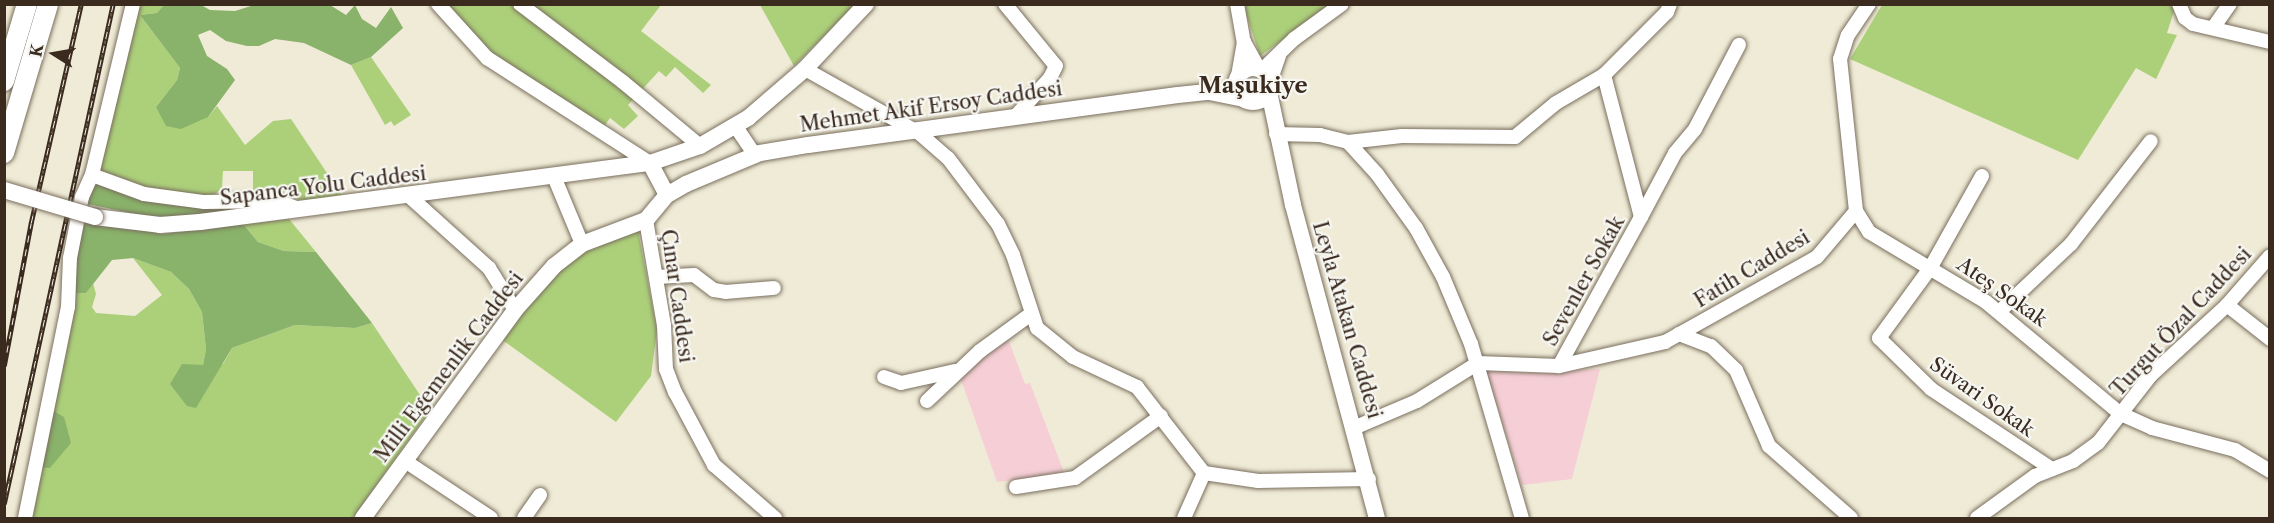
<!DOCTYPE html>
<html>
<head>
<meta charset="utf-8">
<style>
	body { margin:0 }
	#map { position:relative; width:2274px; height:523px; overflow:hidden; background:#efebd6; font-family:"Libre Caslon Text",serif }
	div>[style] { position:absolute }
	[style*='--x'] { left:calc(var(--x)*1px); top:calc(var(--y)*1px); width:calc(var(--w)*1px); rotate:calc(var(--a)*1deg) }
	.built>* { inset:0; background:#f6cfd6 }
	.green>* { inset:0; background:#acd07a }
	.forest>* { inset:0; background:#89b26a }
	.roads { filter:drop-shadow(0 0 2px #7a6e5e) drop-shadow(0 0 2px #7a6e5e) }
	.minor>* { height:14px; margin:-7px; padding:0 7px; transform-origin:7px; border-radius:7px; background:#fff }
	.major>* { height:16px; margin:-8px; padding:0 8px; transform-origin:8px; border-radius:8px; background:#fff }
	.major>.ring { margin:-8px; padding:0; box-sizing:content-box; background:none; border:16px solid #fff; border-radius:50% }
	.highway>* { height:20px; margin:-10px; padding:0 10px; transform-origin:10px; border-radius:10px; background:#fff }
	.rail>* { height:4.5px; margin-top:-2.25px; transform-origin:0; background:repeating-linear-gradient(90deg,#f6f6f2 0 7px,#3b2a1e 0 14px); box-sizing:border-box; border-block:2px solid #3b2a1e }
	.bridges { filter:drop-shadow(0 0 2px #7a6e5e) drop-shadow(0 0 2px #7a6e5e) }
	.major-bridge>* { height:16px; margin:-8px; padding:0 8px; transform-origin:8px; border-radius:8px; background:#fff }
	span { translate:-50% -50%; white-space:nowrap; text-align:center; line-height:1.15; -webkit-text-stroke:4.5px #f6f6f2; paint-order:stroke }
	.street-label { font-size:20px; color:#3b2a1e }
	.quarter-label { font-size:22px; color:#3b2a1e; font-weight:700 }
	.frame { position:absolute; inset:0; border:6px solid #3b2a1e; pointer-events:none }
	.north { position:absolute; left:24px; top:24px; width:60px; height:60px; -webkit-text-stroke:4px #f6f6f2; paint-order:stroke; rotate:281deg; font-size:16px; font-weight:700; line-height:24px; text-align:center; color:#3b2a1e }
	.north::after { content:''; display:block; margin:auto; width:21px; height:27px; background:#3b2a1e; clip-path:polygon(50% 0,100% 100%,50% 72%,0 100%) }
</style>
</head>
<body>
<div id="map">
	<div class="built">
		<i style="clip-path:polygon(1007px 336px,1025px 384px,1030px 383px,1065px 475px,997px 482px,959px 374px)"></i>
		<i style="clip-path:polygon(1600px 369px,1572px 479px,1522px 485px,1486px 371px,1531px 373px)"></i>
	</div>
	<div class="green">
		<i style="clip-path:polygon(137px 5px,165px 5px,157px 13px,140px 15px,180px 68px,177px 80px,156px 107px,208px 117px,217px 106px,245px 145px,273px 121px,291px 119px,343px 197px,298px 200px,286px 191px,276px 198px,253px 197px,253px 171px,223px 171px,222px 188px,209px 199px,170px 195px,97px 173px)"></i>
		<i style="clip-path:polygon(438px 5px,661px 5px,641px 31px,711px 85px,703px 93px,675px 67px,666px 77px,659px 71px,628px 105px,638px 116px,624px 129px,610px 118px,603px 128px,519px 81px)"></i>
		<i style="clip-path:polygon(760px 5px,855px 5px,794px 66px)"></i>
		<i style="clip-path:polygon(1243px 5px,1331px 5px,1260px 56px)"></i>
		<i style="clip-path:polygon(1882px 5px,2176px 5px,2167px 33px,2177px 35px,2156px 79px,2136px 68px,2078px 160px,1850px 59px)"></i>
		<i style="clip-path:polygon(371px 57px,411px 115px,394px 126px,391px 121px,385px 125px,351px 65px)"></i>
		<i style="clip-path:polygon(289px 219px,316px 252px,284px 251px,258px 242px,243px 224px)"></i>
		<i style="clip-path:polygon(638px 230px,657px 330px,651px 376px,616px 422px,501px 339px,532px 298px,577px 255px)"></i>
		<i style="clip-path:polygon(133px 258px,171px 272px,189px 289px,202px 312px,206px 349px,203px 365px,174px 373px,223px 364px,232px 348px,295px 325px,355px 328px,372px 323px,430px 410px,353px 518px,30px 518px,38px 467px,71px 443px,50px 409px,70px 294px,86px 293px,93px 283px,96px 294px,92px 307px,96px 313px,135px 316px,162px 295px)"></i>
	</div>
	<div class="forest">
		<i style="clip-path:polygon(165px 4px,201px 5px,210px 10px,235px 11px,254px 5px,330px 5px,346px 15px,355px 5px,362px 19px,376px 28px,391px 7px,403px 28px,371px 57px,351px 65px,304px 43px,275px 39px,259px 46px,247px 46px,226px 41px,210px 30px,198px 35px,207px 56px,227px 69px,235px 80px,208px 117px,181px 129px,166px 126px,156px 107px,177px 80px,180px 68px,140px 15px,157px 13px)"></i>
		<i style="clip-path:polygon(92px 182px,276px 206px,167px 217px,140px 215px,83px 203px)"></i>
		<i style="clip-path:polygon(81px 219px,162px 234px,243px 224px,258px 242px,284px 251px,316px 252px,372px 323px,355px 328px,295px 325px,232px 348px,196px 408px,187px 406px,170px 384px,182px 364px,203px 365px,206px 349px,202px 312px,189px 289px,171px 272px,133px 258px,112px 260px,86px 293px,70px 294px)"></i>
		<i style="clip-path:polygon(50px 409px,64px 417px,71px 443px,50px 468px,38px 467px)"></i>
	</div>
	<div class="roads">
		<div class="minor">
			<i style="--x:133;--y:4;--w:176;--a:103.5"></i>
			<i style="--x:92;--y:175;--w:55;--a:20.1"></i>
			<i style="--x:144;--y:194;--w:61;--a:7.6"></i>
			<i style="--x:204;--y:202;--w:73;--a:-0.8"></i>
			<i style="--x:277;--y:201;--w:23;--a:20"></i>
			<i style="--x:438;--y:4;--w:73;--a:47.8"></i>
			<i style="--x:487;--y:58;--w:194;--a:32.8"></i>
			<i style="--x:520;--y:4;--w:129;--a:37.1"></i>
			<i style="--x:623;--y:82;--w:100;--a:39.7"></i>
			<i style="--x:1005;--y:4;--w:80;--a:50.6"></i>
			<i style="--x:1056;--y:66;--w:13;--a:117"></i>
			<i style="--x:1050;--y:78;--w:54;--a:132"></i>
			<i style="--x:1237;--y:4;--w:39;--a:80"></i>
			<i style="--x:1244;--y:42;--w:31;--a:61"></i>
			<i style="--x:2179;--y:4;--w:15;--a:67"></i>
			<i style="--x:2185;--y:18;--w:10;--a:37"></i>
			<i style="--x:2193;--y:24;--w:79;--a:13.2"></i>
			<i style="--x:2213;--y:28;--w:29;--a:-55"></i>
			<i style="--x:805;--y:69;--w:131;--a:29.3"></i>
			<i style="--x:919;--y:133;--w:38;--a:41"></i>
			<i style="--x:948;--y:158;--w:83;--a:52.9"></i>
			<i style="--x:998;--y:224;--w:34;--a:64"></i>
			<i style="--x:1013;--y:255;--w:77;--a:71.8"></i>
			<i style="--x:1037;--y:328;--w:46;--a:38.9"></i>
			<i style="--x:1073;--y:357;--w:71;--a:25.1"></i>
			<i style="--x:1137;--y:387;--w:109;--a:52.1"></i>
			<i style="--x:1262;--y:70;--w:45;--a:-44.1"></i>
			<i style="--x:1294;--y:39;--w:59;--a:-36.1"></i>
			<i style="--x:1238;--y:76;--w:35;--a:-80"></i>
			<i style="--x:1270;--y:82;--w:28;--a:-71"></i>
			<i style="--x:736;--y:127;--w:34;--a:56"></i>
			<i style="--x:1276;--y:134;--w:44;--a:1.3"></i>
			<i style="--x:1320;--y:135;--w:29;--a:14"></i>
			<i style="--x:1348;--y:142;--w:43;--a:47.8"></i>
			<i style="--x:1377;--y:174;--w:67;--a:54.2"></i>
			<i style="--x:1416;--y:228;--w:56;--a:61.1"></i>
			<i style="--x:1443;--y:277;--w:73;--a:67.3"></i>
			<i style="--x:1471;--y:344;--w:181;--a:73.7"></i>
			<i style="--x:1348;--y:142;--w:54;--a:-6.3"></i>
			<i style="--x:1402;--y:136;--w:113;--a:0.5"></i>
			<i style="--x:1515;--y:137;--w:53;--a:-39.7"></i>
			<i style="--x:1556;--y:103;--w:56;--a:-30.3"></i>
			<i style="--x:1604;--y:75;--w:89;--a:-45"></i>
			<i style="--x:1667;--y:12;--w:9;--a:-69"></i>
			<i style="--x:1982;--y:176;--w:104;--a:119.3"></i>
			<i style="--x:1931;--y:267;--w:88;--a:126.2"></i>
			<i style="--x:1879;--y:338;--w:73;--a:44.4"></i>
			<i style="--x:1931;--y:389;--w:145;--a:33.5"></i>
			<i style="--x:555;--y:179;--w:70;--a:67.4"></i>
			<i style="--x:409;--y:196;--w:108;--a:42"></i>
			<i style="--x:489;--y:268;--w:49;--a:58.2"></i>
			<i style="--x:1856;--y:211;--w:25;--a:58"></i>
			<i style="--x:1869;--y:232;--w:136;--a:30.9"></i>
			<i style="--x:1986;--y:302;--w:175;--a:39.7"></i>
			<i style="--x:2121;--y:414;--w:34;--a:24"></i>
			<i style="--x:2152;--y:428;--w:86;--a:14.8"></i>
			<i style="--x:2235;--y:450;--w:41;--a:31"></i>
			<i style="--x:1641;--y:217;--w:72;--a:-62"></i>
			<i style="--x:1675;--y:153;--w:31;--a:-50"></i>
			<i style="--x:1695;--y:129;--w:95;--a:-62.4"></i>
			<i style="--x:646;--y:220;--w:107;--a:80.3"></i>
			<i style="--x:664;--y:325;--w:44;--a:87.4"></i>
			<i style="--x:666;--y:369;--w:25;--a:69"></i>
			<i style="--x:675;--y:392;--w:83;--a:61.9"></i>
			<i style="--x:714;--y:465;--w:81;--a:41"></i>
			<i style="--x:656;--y:277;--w:38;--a:-3"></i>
			<i style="--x:694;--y:275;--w:25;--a:37"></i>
			<i style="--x:714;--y:290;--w:12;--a:9"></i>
			<i style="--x:726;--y:292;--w:48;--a:-4.8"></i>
			<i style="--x:2227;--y:305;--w:55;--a:38.3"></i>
			<i style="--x:1999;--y:312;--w:99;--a:-43.4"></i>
			<i style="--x:2071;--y:244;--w:130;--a:-52.2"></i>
			<i style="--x:1679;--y:334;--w:34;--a:21"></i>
			<i style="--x:1711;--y:346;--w:35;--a:44"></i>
			<i style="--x:1736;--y:370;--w:83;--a:66.5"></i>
			<i style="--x:1769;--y:446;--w:109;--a:41.3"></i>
			<i style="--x:1559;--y:366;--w:170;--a:-61.2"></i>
			<i style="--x:1641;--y:217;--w:147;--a:-104.6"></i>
			<i style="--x:884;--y:377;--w:18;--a:19"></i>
			<i style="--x:901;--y:383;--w:55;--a:-12.5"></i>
			<i style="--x:927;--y:401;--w:73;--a:-43.3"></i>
			<i style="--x:980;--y:351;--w:63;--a:-36"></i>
			<i style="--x:1356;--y:427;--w:66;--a:-23.1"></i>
			<i style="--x:1417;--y:401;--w:72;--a:-31.9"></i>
			<i style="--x:1478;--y:363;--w:81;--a:2.1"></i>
			<i style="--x:1559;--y:366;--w:109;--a:-12.8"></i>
			<i style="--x:1665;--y:342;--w:174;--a:-29.2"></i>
			<i style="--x:1817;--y:257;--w:60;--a:-49.7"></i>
			<i style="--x:1856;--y:211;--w:153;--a:-96"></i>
			<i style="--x:1840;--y:59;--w:25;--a:-72"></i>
			<i style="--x:1848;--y:35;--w:37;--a:-56"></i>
			<i style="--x:405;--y:461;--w:103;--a:33.5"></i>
			<i style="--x:1204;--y:473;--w:55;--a:8.4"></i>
			<i style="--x:1258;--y:481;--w:111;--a:-1"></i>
			<i style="--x:1016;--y:487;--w:60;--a:-8.7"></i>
			<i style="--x:1075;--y:478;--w:106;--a:-35.8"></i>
			<i style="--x:25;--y:518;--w:215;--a:-78.5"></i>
			<i style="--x:68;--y:307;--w:49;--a:-87.7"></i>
			<i style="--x:70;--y:258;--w:62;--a:-78.9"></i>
			<i style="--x:82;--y:197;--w:24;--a:-66"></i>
			<i style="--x:524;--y:518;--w:28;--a:-55"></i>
			<i style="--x:1184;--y:518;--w:49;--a:-66"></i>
			<i style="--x:1977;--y:518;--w:72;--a:-35.9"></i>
			<i style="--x:2035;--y:476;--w:41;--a:-21.5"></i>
			<i style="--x:2073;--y:461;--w:31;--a:-36"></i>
			<i style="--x:2098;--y:443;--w:86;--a:-52.1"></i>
			<i style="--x:2151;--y:375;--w:103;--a:-42.6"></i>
			<i style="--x:2227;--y:305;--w:65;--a:-48.7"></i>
		</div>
		<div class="major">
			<i class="ring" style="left:1236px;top:68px;width:18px;height:18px"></i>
			<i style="--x:1269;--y:92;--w:116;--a:78"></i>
			<i style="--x:1293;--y:205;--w:324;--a:75"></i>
			<i style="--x:650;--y:163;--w:36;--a:62"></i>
			<i style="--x:95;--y:217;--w:65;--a:7"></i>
			<i style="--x:160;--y:225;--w:40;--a:-4.3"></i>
			<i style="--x:200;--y:222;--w:454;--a:-7.5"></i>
			<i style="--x:650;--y:163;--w:53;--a:-18.8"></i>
			<i style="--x:700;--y:146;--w:56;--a:-30.3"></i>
			<i style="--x:748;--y:118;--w:75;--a:-40.7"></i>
			<i style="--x:805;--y:69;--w:89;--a:-46.8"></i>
			<i style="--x:363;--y:518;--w:258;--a:-53.8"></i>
			<i style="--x:515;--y:310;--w:59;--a:-48.4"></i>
			<i style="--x:554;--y:266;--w:36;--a:-38"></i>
			<i style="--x:582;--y:244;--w:68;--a:-20.6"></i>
			<i style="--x:646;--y:220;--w:33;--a:-50"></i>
			<i style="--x:667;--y:195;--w:22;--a:-30"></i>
			<i style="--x:686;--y:184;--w:80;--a:-22.7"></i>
			<i style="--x:760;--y:153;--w:49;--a:-9.5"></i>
			<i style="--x:808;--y:145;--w:373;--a:-7.7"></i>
			<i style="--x:1178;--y:95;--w:31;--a:-6"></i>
			<i style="--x:1209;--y:92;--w:33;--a:11"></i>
		</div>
		<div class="highway">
			<i style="--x:4;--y:81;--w:80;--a:-73.4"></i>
			<i style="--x:4;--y:153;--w:155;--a:-73.5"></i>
		</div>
	</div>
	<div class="rail">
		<i style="--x:4;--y:366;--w:146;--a:-79.3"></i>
		<i style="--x:31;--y:223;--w:225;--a:-77.1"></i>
		<i style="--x:4;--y:504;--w:512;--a:-77.7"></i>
	</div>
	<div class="bridges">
		<div class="major-bridge">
			<i style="--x:4;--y:190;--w:95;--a:16.5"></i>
		</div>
	</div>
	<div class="street-label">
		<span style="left:931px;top:107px;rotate:-8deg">Mehmet Akif Ersoy Caddesi</span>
		<span style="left:323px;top:186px;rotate:-7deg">Sapanca Yolu Caddesi</span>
		<span style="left:1752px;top:269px;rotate:-31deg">Fatih Caddesi</span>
		<span style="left:1584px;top:281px;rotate:-61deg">Sevenler Sokak</span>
		<span style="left:2002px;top:292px;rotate:35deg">Ateş Sokak</span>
		<span style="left:677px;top:296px;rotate:82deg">Çınar Caddesi</span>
		<span style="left:1347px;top:320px;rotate:74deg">Leyla Atakan Caddesi</span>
		<span style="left:2181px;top:322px;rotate:-47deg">Turgut Özal Caddesi</span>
		<span style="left:449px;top:367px;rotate:-53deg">Milli Egemenlik Caddesi</span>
		<span style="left:1982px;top:397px;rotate:35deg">Süvari Sokak</span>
	</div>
	<div class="quarter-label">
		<span style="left:1253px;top:86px">Maşukiye</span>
	</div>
	<div class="frame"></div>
	<div class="north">K</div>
</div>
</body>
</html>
